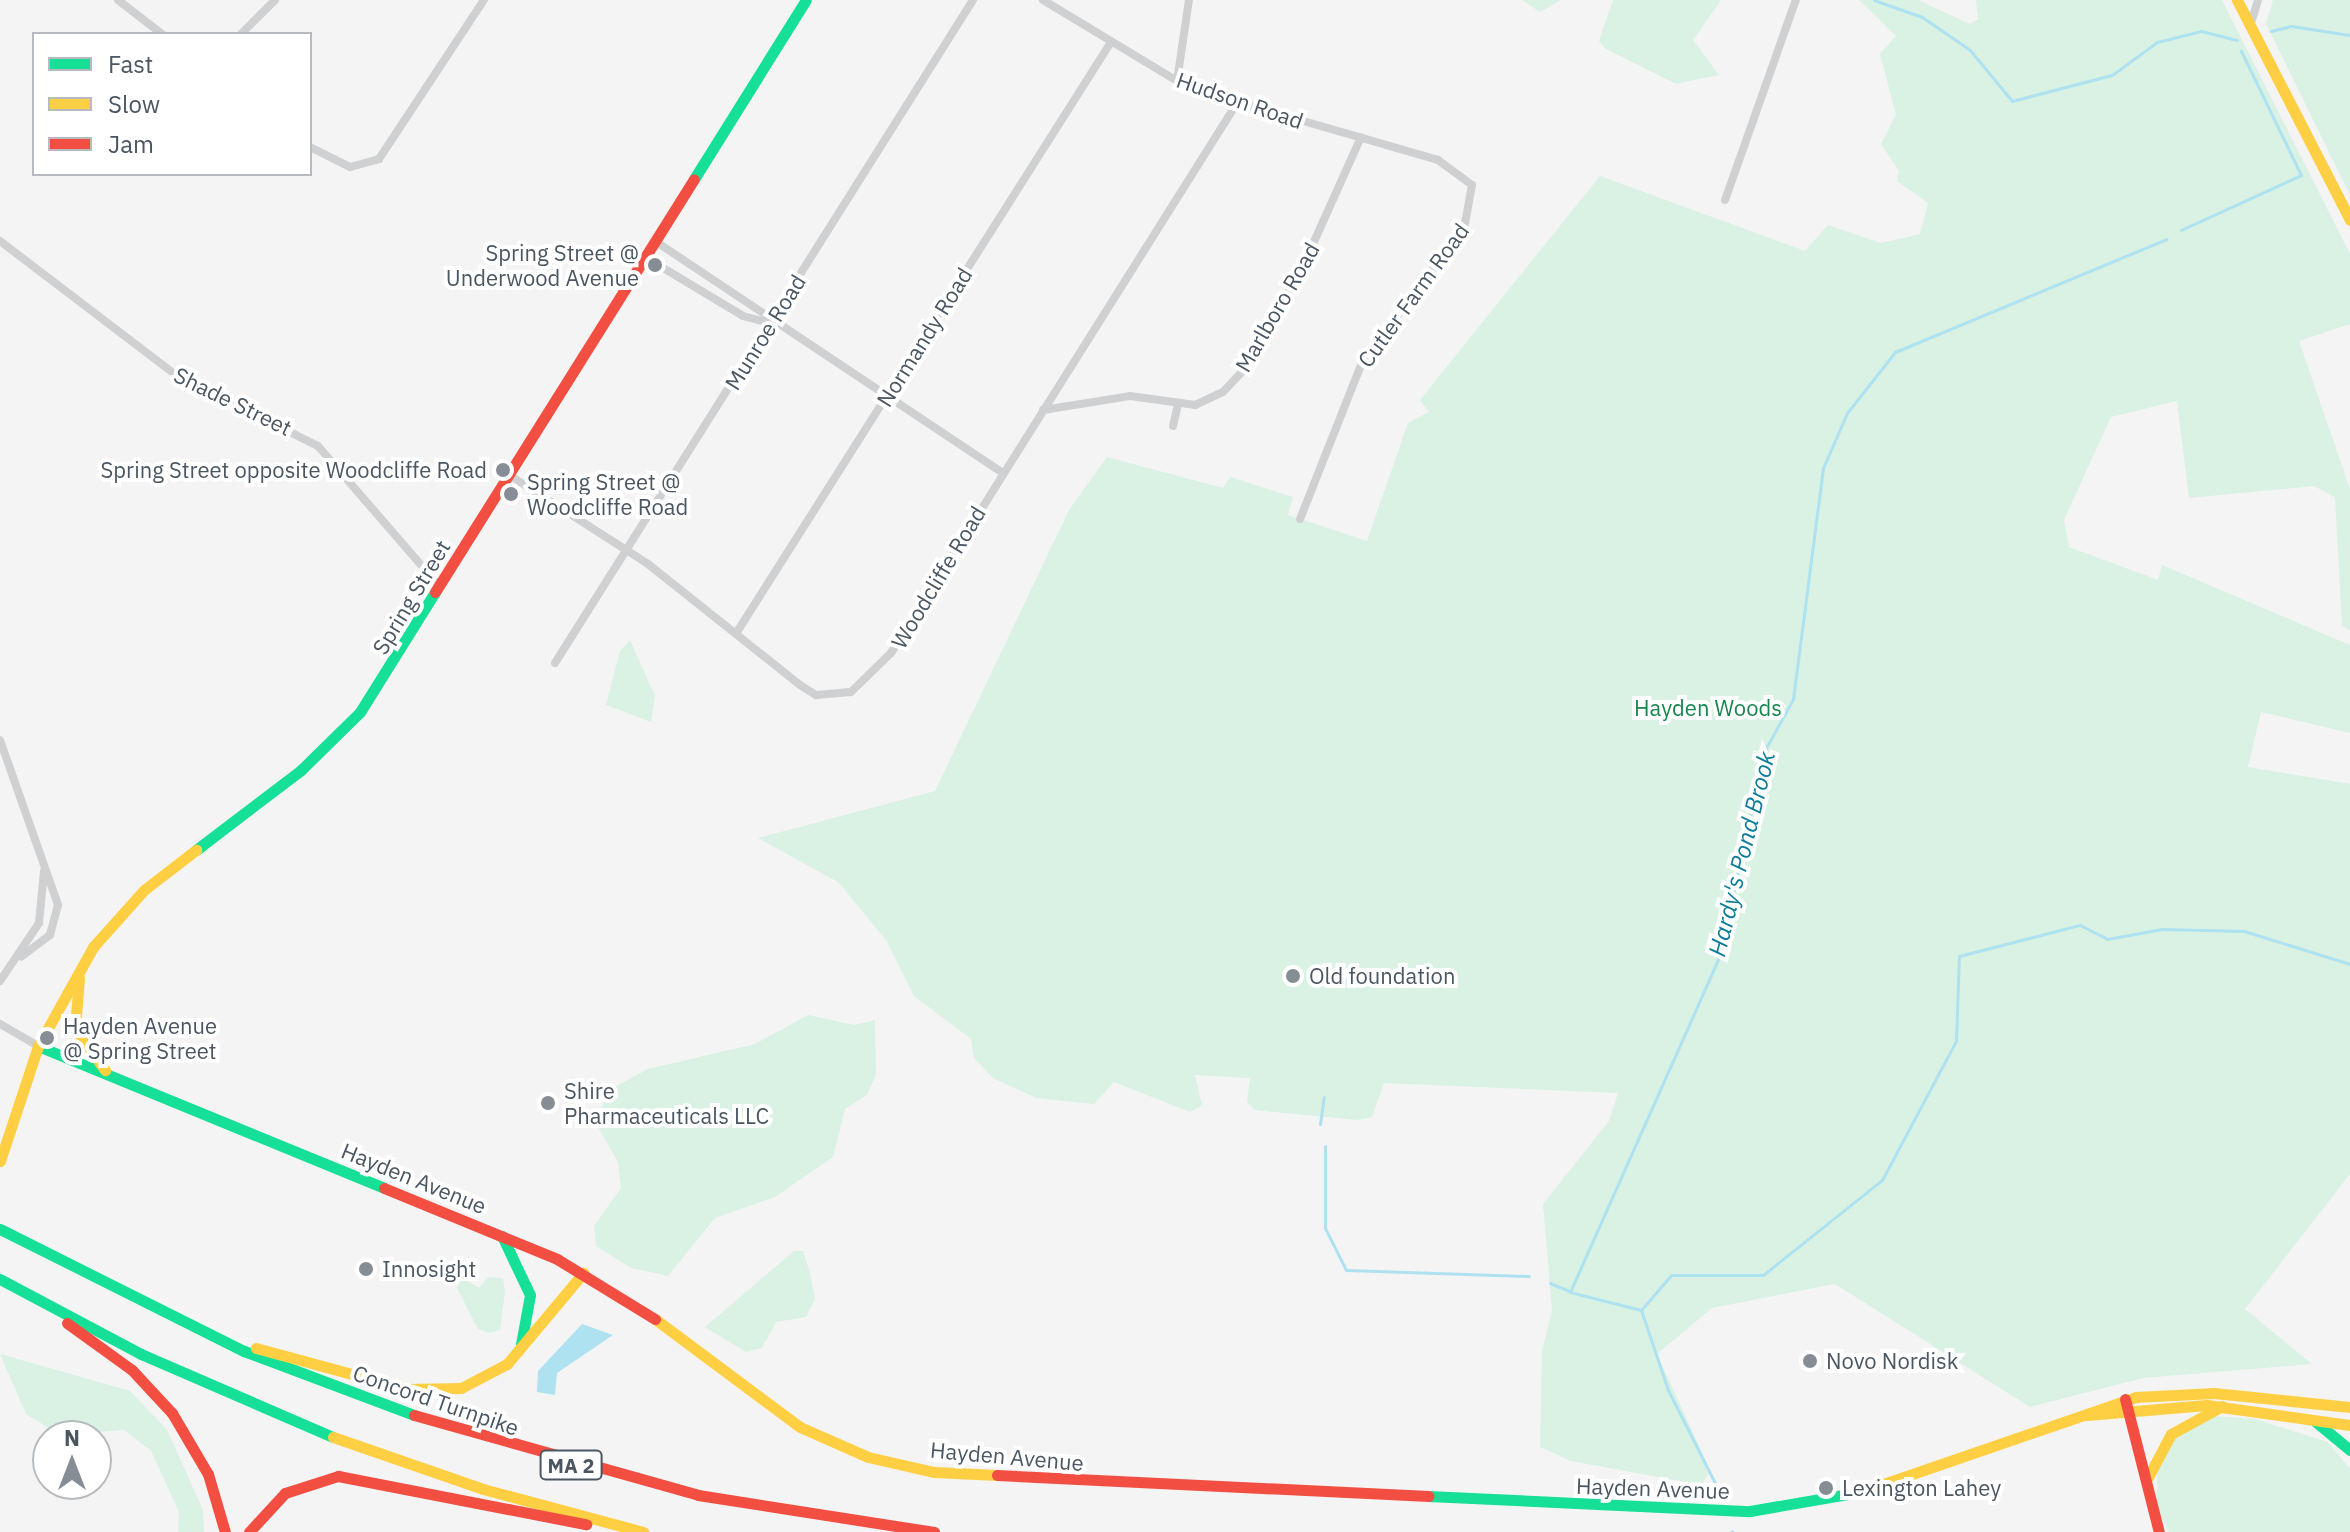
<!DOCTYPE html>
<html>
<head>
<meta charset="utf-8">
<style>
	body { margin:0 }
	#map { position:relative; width:2350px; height:1532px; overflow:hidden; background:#f4f4f4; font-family:"IBM Plex Sans",sans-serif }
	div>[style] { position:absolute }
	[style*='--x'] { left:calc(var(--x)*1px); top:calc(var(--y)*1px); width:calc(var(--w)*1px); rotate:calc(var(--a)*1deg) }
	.green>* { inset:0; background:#d9f2e3 }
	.water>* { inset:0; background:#aee2f0 }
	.stream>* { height:3px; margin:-1.5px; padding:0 1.5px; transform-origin:1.5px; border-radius:1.5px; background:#aee2f0 }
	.street>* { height:8px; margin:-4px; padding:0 4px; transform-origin:4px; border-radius:4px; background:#ced0d2 }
	.fast>* { height:11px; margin:-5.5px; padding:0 5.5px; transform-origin:5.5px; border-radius:5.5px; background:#16e098 }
	.slow>* { height:11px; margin:-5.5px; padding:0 5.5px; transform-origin:5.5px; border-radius:5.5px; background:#ffcf43 }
	.jam>* { height:11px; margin:-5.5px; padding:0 5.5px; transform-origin:5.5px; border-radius:5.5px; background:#f24e42 }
	.dots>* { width:22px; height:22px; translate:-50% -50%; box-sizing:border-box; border:4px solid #fff; border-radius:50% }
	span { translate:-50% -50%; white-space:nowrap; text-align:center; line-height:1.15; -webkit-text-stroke:8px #fff; paint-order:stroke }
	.shield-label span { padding:2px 6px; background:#fff; border:2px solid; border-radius:6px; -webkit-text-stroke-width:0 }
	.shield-label { font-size:20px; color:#4a5661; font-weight:700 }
	.street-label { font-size:22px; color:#4a5661 }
	.poi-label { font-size:22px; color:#4a5661 }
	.right { translate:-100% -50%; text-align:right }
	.left { translate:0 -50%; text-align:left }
	.park-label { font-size:22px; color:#17864f }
	.water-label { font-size:24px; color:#0c7c9b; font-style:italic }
	.legend { position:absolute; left:32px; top:32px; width:280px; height:144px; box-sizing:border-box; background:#fff; border:2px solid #b7bbc0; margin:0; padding:10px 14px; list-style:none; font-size:24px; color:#4a5661 }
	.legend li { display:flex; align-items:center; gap:16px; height:40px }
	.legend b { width:40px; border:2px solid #b7bbc0 }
	.north { position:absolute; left:32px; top:1420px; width:80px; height:80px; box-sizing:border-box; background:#fff; border:2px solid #b7bbc0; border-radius:50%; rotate:0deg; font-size:22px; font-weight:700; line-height:32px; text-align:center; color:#4a5661 }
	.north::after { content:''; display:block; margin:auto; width:28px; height:36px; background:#868d94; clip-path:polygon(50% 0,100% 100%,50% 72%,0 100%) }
</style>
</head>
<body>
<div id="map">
	<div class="green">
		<i style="clip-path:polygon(1522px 0,1561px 0,1540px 12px)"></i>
		<i style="clip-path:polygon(1613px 0,1721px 0,1693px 40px,1719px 75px,1676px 84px,1606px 49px,1599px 41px)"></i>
		<i style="clip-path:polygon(1859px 0,1918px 0,1970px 24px,1978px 19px,1976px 0,2222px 0,2350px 254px,2350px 324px,2299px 341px,2350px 489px,2350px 630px,2342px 626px,2335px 497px,2314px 486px,2189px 498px,2177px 401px,2111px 417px,2064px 520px,2069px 547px,2158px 580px,2162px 565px,2350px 645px,2350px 733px,2261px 712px,2248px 767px,2350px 784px,2350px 1174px,2245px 1309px,2312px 1364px,2143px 1378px,2030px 1407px,1835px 1284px,1712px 1308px,1657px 1354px,1700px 1448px,1708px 1474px,1702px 1485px,1571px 1461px,1540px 1447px,1542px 1351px,1552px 1310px,1543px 1204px,1609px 1121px,1618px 1093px,1384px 1083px,1372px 1117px,1358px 1120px,1255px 1110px,1247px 1102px,1250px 1078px,1195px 1075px,1202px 1105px,1190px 1112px,1114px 1082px,1094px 1104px,1036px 1098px,993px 1078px,974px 1058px,971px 1039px,914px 996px,886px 940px,838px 882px,758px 838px,935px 791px,1069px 510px,1107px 457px,1223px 488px,1230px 477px,1293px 497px,1288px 515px,1367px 541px,1408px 423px,1429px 412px,1420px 400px,1600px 176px,1805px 251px,1828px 225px,1881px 243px,1920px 234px,1928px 203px,1897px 181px,1899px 171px,1881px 144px,1896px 115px,1880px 54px,1896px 36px)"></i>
		<i style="clip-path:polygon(2273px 0,2350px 0,2350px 195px,2266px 24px)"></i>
		<i style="clip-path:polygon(630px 640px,655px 696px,651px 722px,606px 705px,620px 651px)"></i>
		<i style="clip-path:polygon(808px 1015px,854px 1025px,875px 1020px,876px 1075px,867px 1095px,845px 1109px,833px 1157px,775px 1197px,715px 1218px,668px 1276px,631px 1268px,596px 1246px,594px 1226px,621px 1188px,618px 1162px,595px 1122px,609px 1090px,648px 1069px,755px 1044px)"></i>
		<i style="clip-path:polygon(794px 1251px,803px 1251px,810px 1273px,815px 1299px,806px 1317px,776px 1322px,762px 1348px,746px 1352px,705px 1327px)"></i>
		<i style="clip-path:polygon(488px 1277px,503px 1278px,505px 1292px,500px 1330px,489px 1333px,478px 1329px,457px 1288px,463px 1278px,479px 1288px)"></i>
		<i style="clip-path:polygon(0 1354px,130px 1391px,167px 1430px,203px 1510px,204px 1532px,178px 1532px,179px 1512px,151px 1451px,124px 1430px,60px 1435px,26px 1414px)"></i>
		<i style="clip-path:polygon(2214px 1416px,2255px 1419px,2328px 1442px,2350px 1469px,2350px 1532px,2169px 1532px,2157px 1508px,2157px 1468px,2176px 1435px)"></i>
	</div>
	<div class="water">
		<i style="clip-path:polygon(582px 1324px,613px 1335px,557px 1373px,555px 1395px,537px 1392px,538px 1371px)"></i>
	</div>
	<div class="stream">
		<i style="--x:1874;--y:0;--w:51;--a:19.5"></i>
		<i style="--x:1922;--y:17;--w:58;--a:34.5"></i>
		<i style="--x:1970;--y:50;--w:66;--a:50.5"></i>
		<i style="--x:2012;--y:101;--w:103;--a:-14.6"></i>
		<i style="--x:2112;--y:75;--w:56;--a:-36.3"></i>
		<i style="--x:2157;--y:42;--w:45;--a:-14"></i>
		<i style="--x:2201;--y:31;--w:37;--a:14"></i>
		<i style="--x:2271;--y:31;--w:21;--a:-14"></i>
		<i style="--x:2291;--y:26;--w:60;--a:8.7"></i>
		<i style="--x:2181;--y:230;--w:132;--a:-24.6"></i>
		<i style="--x:2301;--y:175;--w:138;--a:-115.8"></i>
		<i style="--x:1320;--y:1124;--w:27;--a:-82"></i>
		<i style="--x:1325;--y:1146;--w:82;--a:90"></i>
		<i style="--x:1325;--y:1228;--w:47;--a:63.4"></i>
		<i style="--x:1346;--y:1270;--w:183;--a:1.9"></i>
		<i style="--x:1550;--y:1283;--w:21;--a:23"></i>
		<i style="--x:1642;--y:1309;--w:45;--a:-49.5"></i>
		<i style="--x:1671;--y:1275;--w:92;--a:0"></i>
		<i style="--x:1763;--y:1275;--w:152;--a:-38.6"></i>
		<i style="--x:1882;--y:1180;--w:157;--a:-62"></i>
		<i style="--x:1956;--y:1041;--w:85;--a:-88"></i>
		<i style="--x:1959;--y:956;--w:125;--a:-14.4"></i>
		<i style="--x:2080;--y:925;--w:30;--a:27"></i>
		<i style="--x:2107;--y:939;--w:56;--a:-10.3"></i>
		<i style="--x:2162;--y:929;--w:82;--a:1.4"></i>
		<i style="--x:2244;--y:931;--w:111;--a:17.3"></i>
		<i style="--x:1717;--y:1487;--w:109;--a:-116.8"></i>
		<i style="--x:1668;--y:1390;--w:84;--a:-108.6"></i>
		<i style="--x:1641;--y:1310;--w:73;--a:-165.8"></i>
		<i style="--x:1570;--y:1292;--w:364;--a:-66"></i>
		<i style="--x:1718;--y:959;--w:216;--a:-77.2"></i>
		<i style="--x:1766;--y:748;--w:56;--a:-61.1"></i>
		<i style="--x:1793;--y:699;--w:233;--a:-82.6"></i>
		<i style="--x:1823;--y:468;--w:60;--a:-66.4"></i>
		<i style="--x:1847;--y:413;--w:78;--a:-51.8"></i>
		<i style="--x:1895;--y:352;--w:294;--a:-22.6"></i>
		<i style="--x:1732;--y:1531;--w:1;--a:90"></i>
	</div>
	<div class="street">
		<i style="--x:118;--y:0;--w:56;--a:37.7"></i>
		<i style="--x:1043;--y:0;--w:170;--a:31.1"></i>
		<i style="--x:1189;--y:88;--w:259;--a:16.1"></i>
		<i style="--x:1438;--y:160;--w:42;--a:36.3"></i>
		<i style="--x:1472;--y:185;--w:45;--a:100.3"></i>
		<i style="--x:1464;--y:229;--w:165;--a:127.6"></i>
		<i style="--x:1363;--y:360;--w:171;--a:111.6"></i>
		<i style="--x:2251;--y:23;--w:24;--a:-73"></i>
		<i style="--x:241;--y:34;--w:48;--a:-45"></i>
		<i style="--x:1177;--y:81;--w:82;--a:-81.6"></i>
		<i style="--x:310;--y:147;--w:45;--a:26.6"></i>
		<i style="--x:350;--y:167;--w:30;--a:-15"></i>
		<i style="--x:379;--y:159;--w:191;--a:-56.6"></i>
		<i style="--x:1725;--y:200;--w:212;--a:-70.5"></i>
		<i style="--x:0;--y:241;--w:223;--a:37.3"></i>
		<i style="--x:177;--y:376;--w:157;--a:26.4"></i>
		<i style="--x:318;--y:446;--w:186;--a:49.1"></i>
		<i style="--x:655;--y:241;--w:417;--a:33.7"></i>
		<i style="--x:645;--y:257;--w:114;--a:31"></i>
		<i style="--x:743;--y:316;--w:28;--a:15"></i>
		<i style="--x:1043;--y:410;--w:88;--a:-9.1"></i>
		<i style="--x:1130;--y:396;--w:66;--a:7.9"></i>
		<i style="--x:1195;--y:405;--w:31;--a:-25"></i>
		<i style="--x:1223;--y:392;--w:35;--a:-47"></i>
		<i style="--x:1247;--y:366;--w:117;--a:-60.8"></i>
		<i style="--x:1304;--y:264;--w:139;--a:-65.8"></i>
		<i style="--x:1173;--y:426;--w:23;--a:-77"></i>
		<i style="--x:509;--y:475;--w:165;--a:32.6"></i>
		<i style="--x:648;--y:564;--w:194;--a:38.5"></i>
		<i style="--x:800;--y:685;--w:19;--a:32"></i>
		<i style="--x:816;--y:695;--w:35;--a:-5"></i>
		<i style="--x:851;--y:692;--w:56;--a:-44.3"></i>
		<i style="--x:891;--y:653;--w:650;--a:-57.83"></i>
		<i style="--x:737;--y:632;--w:699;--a:-57.63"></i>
		<i style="--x:555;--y:663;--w:784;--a:-57.77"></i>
		<i style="--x:0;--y:740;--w:175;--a:70.6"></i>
		<i style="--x:58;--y:905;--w:31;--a:105"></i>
		<i style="--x:50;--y:935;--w:36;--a:143"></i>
		<i style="--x:0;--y:981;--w:70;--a:-56.1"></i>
		<i style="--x:39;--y:923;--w:52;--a:-84.5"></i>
		<i style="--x:0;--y:1024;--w:44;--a:30.1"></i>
	</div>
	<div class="fast">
		<i style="--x:694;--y:179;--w:211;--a:-58"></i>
		<i style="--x:196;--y:850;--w:132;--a:-37.3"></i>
		<i style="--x:301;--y:770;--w:83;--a:-44.5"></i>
		<i style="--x:360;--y:712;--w:142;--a:-58"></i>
		<i style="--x:38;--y:1046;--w:374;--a:22.3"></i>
		<i style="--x:0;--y:1229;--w:273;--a:26.6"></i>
		<i style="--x:244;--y:1351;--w:182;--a:20.6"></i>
		<i style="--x:502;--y:1236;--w:65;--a:64.6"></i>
		<i style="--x:530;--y:1295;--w:50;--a:100.4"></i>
		<i style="--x:0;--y:1279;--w:160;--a:28"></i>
		<i style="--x:141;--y:1354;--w:209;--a:23.4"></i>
		<i style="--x:2316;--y:1422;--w:44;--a:39.5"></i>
		<i style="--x:1428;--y:1496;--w:322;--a:2.7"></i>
		<i style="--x:1750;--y:1511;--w:112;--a:-9.8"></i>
	</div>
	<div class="slow">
		<i style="--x:2237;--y:0;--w:247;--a:62.8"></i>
		<i style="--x:79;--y:978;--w:50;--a:94.6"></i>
		<i style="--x:75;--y:1028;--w:52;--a:54.5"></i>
		<i style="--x:0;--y:1161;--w:121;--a:-71.7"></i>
		<i style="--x:38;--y:1046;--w:113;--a:-60.9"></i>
		<i style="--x:93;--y:947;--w:76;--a:-48.2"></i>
		<i style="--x:144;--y:890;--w:66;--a:-37.6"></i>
		<i style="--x:655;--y:1319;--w:181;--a:36.7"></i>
		<i style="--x:800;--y:1427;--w:74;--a:23.8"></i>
		<i style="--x:868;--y:1457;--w:68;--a:12.8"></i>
		<i style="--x:934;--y:1472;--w:63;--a:2.7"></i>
		<i style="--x:256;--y:1348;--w:156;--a:15.2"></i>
		<i style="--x:407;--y:1389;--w:54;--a:-1.1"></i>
		<i style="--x:461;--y:1388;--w:52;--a:-27.6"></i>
		<i style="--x:507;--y:1364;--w:119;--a:-50.1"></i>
		<i style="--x:2087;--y:1415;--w:120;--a:-4.8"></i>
		<i style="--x:2207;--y:1405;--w:144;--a:8"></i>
		<i style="--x:333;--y:1437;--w:159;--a:19.1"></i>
		<i style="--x:483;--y:1489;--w:166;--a:15"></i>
		<i style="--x:2146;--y:1481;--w:53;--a:-62"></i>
		<i style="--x:2171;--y:1434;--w:58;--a:-28.8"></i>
		<i style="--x:1860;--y:1492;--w:292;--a:-19"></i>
		<i style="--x:2136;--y:1397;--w:78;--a:-2.9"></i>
		<i style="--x:2214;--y:1393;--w:137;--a:5.9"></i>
	</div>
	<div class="jam">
		<i style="--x:435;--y:592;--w:487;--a:-57.9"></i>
		<i style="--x:384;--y:1188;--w:187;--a:22.3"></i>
		<i style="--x:557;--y:1259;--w:115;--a:31.5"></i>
		<i style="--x:67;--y:1323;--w:80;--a:35.9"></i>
		<i style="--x:132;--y:1370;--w:59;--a:47.1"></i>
		<i style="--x:172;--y:1413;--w:71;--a:59.5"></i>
		<i style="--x:208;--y:1474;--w:60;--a:73.7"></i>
		<i style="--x:2125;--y:1399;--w:137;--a:75.7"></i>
		<i style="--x:414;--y:1415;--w:295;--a:15.7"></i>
		<i style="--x:698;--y:1495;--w:239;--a:8.9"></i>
		<i style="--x:997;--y:1475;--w:432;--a:2.8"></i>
		<i style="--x:249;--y:1532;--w:53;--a:-47.3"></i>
		<i style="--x:285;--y:1493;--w:56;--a:-17.8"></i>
		<i style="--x:338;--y:1476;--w:253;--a:11"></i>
	</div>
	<div class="dots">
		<i style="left:655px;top:265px;background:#868d94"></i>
		<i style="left:503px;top:470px;background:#868d94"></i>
		<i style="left:511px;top:494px;background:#868d94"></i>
		<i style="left:1293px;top:976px;background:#868d94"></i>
		<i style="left:47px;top:1038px;background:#868d94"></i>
		<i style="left:548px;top:1103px;background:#868d94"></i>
		<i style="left:366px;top:1269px;background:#868d94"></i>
		<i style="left:1810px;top:1361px;background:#868d94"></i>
		<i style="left:1826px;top:1488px;background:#868d94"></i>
	</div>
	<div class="shield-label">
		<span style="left:571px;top:1465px">MA 2</span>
	</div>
	<div class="street-label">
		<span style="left:1240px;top:100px;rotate:19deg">Hudson Road</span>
		<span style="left:1413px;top:295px;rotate:-54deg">Cutler Farm Road</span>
		<span style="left:1277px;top:307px;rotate:-60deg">Marlboro Road</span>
		<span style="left:765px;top:332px;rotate:-58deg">Munroe Road</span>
		<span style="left:924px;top:337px;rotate:-58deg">Normandy Road</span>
		<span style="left:233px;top:401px;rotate:26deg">Shade Street</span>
		<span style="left:938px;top:577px;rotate:-59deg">Woodcliffe Road</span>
		<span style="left:411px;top:597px;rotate:-59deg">Spring Street</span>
		<span style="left:414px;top:1178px;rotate:22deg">Hayden Avenue</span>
		<span style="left:436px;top:1400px;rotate:19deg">Concord Turnpike</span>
		<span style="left:1007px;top:1456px;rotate:5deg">Hayden Avenue</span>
		<span style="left:1653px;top:1488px;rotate:2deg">Hayden Avenue</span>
	</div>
	<div class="poi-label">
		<span class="right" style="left:639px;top:265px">Spring Street @<br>Underwood Avenue</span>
		<span class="right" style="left:487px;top:470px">Spring Street opposite Woodcliffe Road</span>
		<span class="left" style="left:527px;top:494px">Spring Street @<br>Woodcliffe Road</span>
		<span class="left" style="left:1309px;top:976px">Old foundation</span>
		<span class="left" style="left:63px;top:1038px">Hayden Avenue<br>@ Spring Street</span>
		<span class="left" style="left:564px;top:1103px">Shire<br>Pharmaceuticals LLC</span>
		<span class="left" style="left:382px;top:1269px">Innosight</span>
		<span class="left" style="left:1826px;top:1361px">Novo Nordisk</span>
		<span class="left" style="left:1842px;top:1488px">Lexington Lahey</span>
	</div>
	<div class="park-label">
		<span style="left:1708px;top:708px">Hayden Woods</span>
	</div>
	<div class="water-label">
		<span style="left:1742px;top:854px;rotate:-76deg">Hardy's Pond Brook</span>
	</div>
	<ul class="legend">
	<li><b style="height:10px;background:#16e098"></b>Fast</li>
	<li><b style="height:10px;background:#ffcf43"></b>Slow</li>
	<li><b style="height:10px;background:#f24e42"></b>Jam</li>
	</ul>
	<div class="north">N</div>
</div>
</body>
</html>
